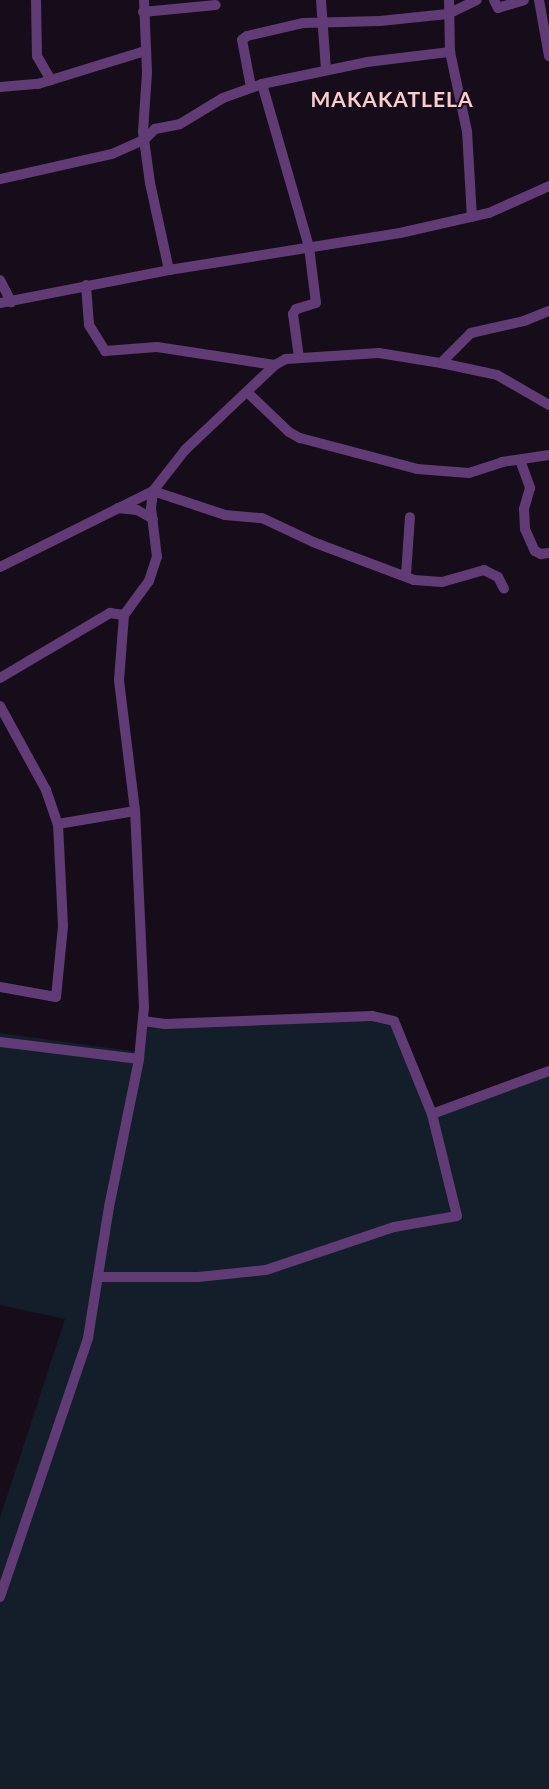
<!DOCTYPE html>
<html>
<head>
<meta charset="utf-8">
<style>
	body { margin:0 }
	#map { position:relative; width:549px; height:1789px; overflow:hidden; background:#170c1a; font-family:Lato,sans-serif }
	div>[style] { position:absolute }
	[style*='--x'] { left:calc(var(--x)*1px); top:calc(var(--y)*1px); width:calc(var(--w)*1px); rotate:calc(var(--a)*1deg) }
	.green>* { inset:0; background:#131e2a }
	.minor>* { height:10px; margin:-5px; padding:0 5px; transform-origin:5px; border-radius:5px; background:#603b75 }
	span { translate:-50% -50%; white-space:nowrap; text-align:center; line-height:1.15; -webkit-text-stroke:4px #170c1a; paint-order:stroke }
	.district-label { font-size:21px; color:#fbcccd; font-weight:700; letter-spacing:1px }
</style>
</head>
<body>
<div id="map">
	<div class="green">
		<i style="clip-path:polygon(388px 1018px,432px 1114px,549px 1071px,549px 1789px,0 1789px,0 1518px,65px 1319px,0 1305px,0 1033px,139px 1052px,143px 1021px)"></i>
	</div>
	<div class="minor">
		<i style="--x:36;--y:0;--w:56;--a:89"></i>
		<i style="--x:37;--y:56;--w:28;--a:60"></i>
		<i style="--x:144;--y:0;--w:73;--a:87.6"></i>
		<i style="--x:147;--y:73;--w:59;--a:93.9"></i>
		<i style="--x:143;--y:132;--w:51;--a:82.2"></i>
		<i style="--x:150;--y:183;--w:89;--a:77.7"></i>
		<i style="--x:321;--y:0;--w:70;--a:85.9"></i>
		<i style="--x:449;--y:0;--w:52;--a:88.9"></i>
		<i style="--x:450;--y:52;--w:81;--a:77.9"></i>
		<i style="--x:467;--y:131;--w:86;--a:86.7"></i>
		<i style="--x:494;--y:0;--w:9;--a:63"></i>
		<i style="--x:498;--y:8;--w:27;--a:-17"></i>
		<i style="--x:539;--y:0;--w:57;--a:79.9"></i>
		<i style="--x:143;--y:12;--w:73;--a:-5.5"></i>
		<i style="--x:262;--y:84;--w:170;--a:73.9"></i>
		<i style="--x:309;--y:247;--w:56;--a:82.9"></i>
		<i style="--x:316;--y:303;--w:21;--a:163"></i>
		<i style="--x:296;--y:309;--w:6;--a:121"></i>
		<i style="--x:293;--y:314;--w:43;--a:82.1"></i>
		<i style="--x:0;--y:87;--w:38;--a:-5"></i>
		<i style="--x:38;--y:84;--w:112;--a:-17.1"></i>
		<i style="--x:251;--y:87;--w:48;--a:-100.8"></i>
		<i style="--x:242;--y:40;--w:6;--a:-39"></i>
		<i style="--x:247;--y:36;--w:57;--a:-13.1"></i>
		<i style="--x:303;--y:23;--w:77;--a:-1.5"></i>
		<i style="--x:380;--y:21;--w:68;--a:-5.9"></i>
		<i style="--x:448;--y:14;--w:32;--a:-26"></i>
		<i style="--x:0;--y:179;--w:115;--a:-12.6"></i>
		<i style="--x:112;--y:154;--w:35;--a:-24"></i>
		<i style="--x:144;--y:140;--w:16;--a:-45"></i>
		<i style="--x:155;--y:129;--w:25;--a:-11"></i>
		<i style="--x:180;--y:124;--w:50;--a:-31.2"></i>
		<i style="--x:223;--y:98;--w:41;--a:-19.7"></i>
		<i style="--x:262;--y:84;--w:107;--a:-11.8"></i>
		<i style="--x:367;--y:62;--w:84;--a:-6.9"></i>
		<i style="--x:0;--y:280;--w:25;--a:63"></i>
		<i style="--x:86;--y:285;--w:40;--a:85.7"></i>
		<i style="--x:89;--y:325;--w:31;--a:58"></i>
		<i style="--x:105;--y:351;--w:52;--a:-4.4"></i>
		<i style="--x:157;--y:347;--w:119;--a:8.7"></i>
		<i style="--x:0;--y:303;--w:172;--a:-11"></i>
		<i style="--x:169;--y:270;--w:234;--a:-9.1"></i>
		<i style="--x:400;--y:233;--w:91;--a:-12.7"></i>
		<i style="--x:489;--y:213;--w:66;--a:-24.2"></i>
		<i style="--x:441;--y:363;--w:42;--a:-45"></i>
		<i style="--x:471;--y:333;--w:54;--a:-12.8"></i>
		<i style="--x:524;--y:321;--w:27;--a:-22"></i>
		<i style="--x:247;--y:392;--w:58;--a:43.6"></i>
		<i style="--x:289;--y:432;--w:13;--a:29"></i>
		<i style="--x:300;--y:438;--w:121;--a:14.8"></i>
		<i style="--x:417;--y:469;--w:52;--a:4.4"></i>
		<i style="--x:469;--y:473;--w:35;--a:-18"></i>
		<i style="--x:502;--y:462;--w:48;--a:-8.5"></i>
		<i style="--x:520;--y:460;--w:30;--a:70"></i>
		<i style="--x:530;--y:488;--w:22;--a:106"></i>
		<i style="--x:524;--y:509;--w:20;--a:87"></i>
		<i style="--x:525;--y:529;--w:24;--a:66"></i>
		<i style="--x:535;--y:551;--w:7;--a:27"></i>
		<i style="--x:541;--y:554;--w:8;--a:-7"></i>
		<i style="--x:118;--y:508;--w:19;--a:6"></i>
		<i style="--x:137;--y:510;--w:18;--a:29"></i>
		<i style="--x:0;--y:567;--w:171;--a:-26.4"></i>
		<i style="--x:153;--y:491;--w:76;--a:18.4"></i>
		<i style="--x:225;--y:515;--w:37;--a:5"></i>
		<i style="--x:262;--y:518;--w:56;--a:25.2"></i>
		<i style="--x:313;--y:542;--w:108;--a:20.6"></i>
		<i style="--x:414;--y:580;--w:28;--a:4"></i>
		<i style="--x:442;--y:582;--w:44;--a:-15.9"></i>
		<i style="--x:484;--y:570;--w:16;--a:27"></i>
		<i style="--x:498;--y:577;--w:13;--a:63"></i>
		<i style="--x:406;--y:575;--w:58;--a:-86.1"></i>
		<i style="--x:0;--y:678;--w:128;--a:-30.6"></i>
		<i style="--x:110;--y:613;--w:14;--a:8"></i>
		<i style="--x:0;--y:706;--w:96;--a:61.3"></i>
		<i style="--x:46;--y:790;--w:36;--a:71"></i>
		<i style="--x:58;--y:824;--w:102;--a:87.2"></i>
		<i style="--x:63;--y:926;--w:71;--a:95.6"></i>
		<i style="--x:56;--y:997;--w:57;--a:-169.9"></i>
		<i style="--x:58;--y:824;--w:78;--a:-9.6"></i>
		<i style="--x:0;--y:1042;--w:140;--a:7"></i>
		<i style="--x:432;--y:1114;--w:125;--a:-20.2"></i>
		<i style="--x:99;--y:1277;--w:99;--a:0"></i>
		<i style="--x:198;--y:1277;--w:68;--a:-5.9"></i>
		<i style="--x:266;--y:1270;--w:135;--a:-18.6"></i>
		<i style="--x:394;--y:1227;--w:64;--a:-9.9"></i>
		<i style="--x:457;--y:1216;--w:105;--a:-103.8"></i>
		<i style="--x:432;--y:1114;--w:100;--a:-112.2"></i>
		<i style="--x:394;--y:1021;--w:23;--a:-167"></i>
		<i style="--x:372;--y:1016;--w:207;--a:177.8"></i>
		<i style="--x:165;--y:1024;--w:22;--a:-172"></i>
		<i style="--x:0;--y:1597;--w:274;--a:-71.2"></i>
		<i style="--x:88;--y:1338;--w:133;--a:-80.9"></i>
		<i style="--x:109;--y:1207;--w:151;--a:-78.5"></i>
		<i style="--x:139;--y:1059;--w:52;--a:-84.5"></i>
		<i style="--x:144;--y:1007;--w:196;--a:-92.6"></i>
		<i style="--x:135;--y:811;--w:132;--a:-97"></i>
		<i style="--x:119;--y:680;--w:65;--a:-85.6"></i>
		<i style="--x:124;--y:615;--w:42;--a:-53.7"></i>
		<i style="--x:149;--y:581;--w:25;--a:-72"></i>
		<i style="--x:157;--y:557;--w:49;--a:-97"></i>
		<i style="--x:151;--y:508;--w:17;--a:-83"></i>
		<i style="--x:153;--y:491;--w:52;--a:-52"></i>
		<i style="--x:185;--y:450;--w:124;--a:-43.4"></i>
		<i style="--x:275;--y:365;--w:13;--a:-29"></i>
		<i style="--x:286;--y:359;--w:93;--a:-3.7"></i>
		<i style="--x:379;--y:353;--w:63;--a:9.2"></i>
		<i style="--x:441;--y:363;--w:57;--a:12.1"></i>
		<i style="--x:497;--y:375;--w:60;--a:30"></i>
	</div>
	<div class="district-label">
		<span style="left:392px;top:99px">MAKAKATLELA</span>
	</div>
</div>
</body>
</html>
